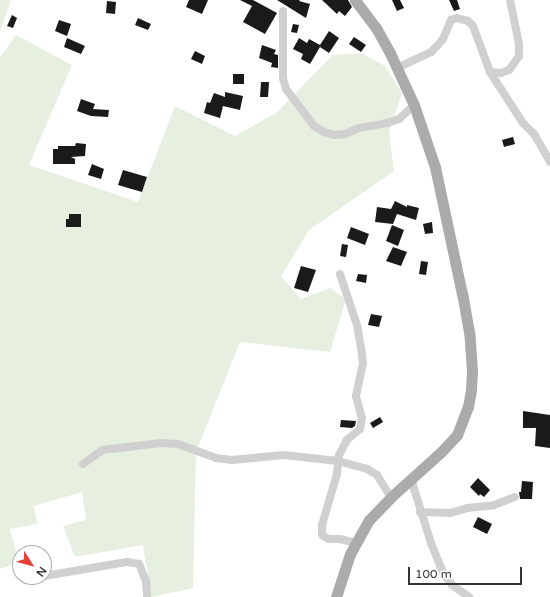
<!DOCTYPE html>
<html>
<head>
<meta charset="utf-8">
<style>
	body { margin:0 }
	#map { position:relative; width:550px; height:597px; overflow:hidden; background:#fff; font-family:"Varela Round",sans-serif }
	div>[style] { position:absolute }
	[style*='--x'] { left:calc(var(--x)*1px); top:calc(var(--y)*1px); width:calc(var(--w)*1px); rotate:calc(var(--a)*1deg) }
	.green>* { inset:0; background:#e7efe1 }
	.building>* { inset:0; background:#1a1a1a }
	.minor>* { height:8px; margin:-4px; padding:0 4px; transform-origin:4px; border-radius:4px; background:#d0d0d0 }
	.major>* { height:11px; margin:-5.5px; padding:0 5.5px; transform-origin:5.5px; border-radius:5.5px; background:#ababab }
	span { translate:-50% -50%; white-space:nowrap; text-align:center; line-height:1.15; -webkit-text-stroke:4px #fff; paint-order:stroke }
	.north { position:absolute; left:12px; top:545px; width:40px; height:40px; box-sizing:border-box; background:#fff; border:1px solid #adadad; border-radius:50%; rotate:126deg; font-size:11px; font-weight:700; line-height:16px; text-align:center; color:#333 }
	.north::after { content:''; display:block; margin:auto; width:14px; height:18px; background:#e83f36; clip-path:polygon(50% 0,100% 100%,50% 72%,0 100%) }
	.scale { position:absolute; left:408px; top:567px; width:114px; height:18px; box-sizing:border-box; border:2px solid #333; border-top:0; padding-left:5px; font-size:12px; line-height:14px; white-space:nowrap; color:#333; -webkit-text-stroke:3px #fff; paint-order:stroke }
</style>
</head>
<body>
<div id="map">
	<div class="green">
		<i style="clip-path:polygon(0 0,11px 0,0 31px)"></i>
		<i style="clip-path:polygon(16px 35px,72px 65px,29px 165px,138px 202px,175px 106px,235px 136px,276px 113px,333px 55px,361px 53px,385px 66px,402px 93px,389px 132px,394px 171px,309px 230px,281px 276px,301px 299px,330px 288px,346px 299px,330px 352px,240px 342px,196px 452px,193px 588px,151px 597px,143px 545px,75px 557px,63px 526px,86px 520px,82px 492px,34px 506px,37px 524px,10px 529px,19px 562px,0 569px,0 57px)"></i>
	</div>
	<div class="building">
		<i style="clip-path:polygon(189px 0,208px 0,202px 14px,186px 7px)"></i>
		<i style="clip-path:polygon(240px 0,253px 0,277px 13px,265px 34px,243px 22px,252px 6px)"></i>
		<i style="clip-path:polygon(277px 0,300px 0,299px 1px,310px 4px,306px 18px)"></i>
		<i style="clip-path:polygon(322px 0,348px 0,352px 7px,345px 16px,339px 11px,337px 14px)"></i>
		<i style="clip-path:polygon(392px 0,400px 0,404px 8px,397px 11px)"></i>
		<i style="clip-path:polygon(449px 0,457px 0,460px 9px,454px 11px)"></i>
		<i style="clip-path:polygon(107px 1px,116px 2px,115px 14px,106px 13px)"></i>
		<i style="clip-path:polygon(12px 15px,17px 18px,13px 28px,7px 26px)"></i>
		<i style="clip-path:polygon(138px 18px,151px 24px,148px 30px,135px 25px)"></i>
		<i style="clip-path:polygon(59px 20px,71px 24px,67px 36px,55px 31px)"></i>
		<i style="clip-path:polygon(293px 24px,299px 25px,297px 33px,291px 32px)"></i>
		<i style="clip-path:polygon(329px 31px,339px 38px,329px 53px,320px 47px,310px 64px,301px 59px,303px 54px,293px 49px,299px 38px,307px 43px,309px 39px,320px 45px)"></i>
		<i style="clip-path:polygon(354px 37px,366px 45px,361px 52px,349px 44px)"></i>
		<i style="clip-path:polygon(67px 38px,85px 46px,81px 54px,64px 47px)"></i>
		<i style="clip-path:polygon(262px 45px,276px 50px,274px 54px,278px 55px,278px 68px,271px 67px,272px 63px,259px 58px)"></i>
		<i style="clip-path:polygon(195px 51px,205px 56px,202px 64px,191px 59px)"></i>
		<i style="clip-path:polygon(233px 74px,244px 74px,244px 84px,233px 84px)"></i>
		<i style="clip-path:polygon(261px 82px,269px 82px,268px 97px,260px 97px)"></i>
		<i style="clip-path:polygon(225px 92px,243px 96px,240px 110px,223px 106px,220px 118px,204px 113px,207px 102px,210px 103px,214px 93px,225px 97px)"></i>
		<i style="clip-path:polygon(81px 99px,95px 104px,93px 109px,109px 110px,108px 117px,91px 116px,77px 111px)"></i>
		<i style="clip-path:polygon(513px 137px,515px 144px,504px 147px,502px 140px)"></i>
		<i style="clip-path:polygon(76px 143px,86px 144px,85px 156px,71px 157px,75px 159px,75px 164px,53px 164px,53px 149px,58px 149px,58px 146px,75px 146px)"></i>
		<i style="clip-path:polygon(92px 164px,104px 169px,101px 179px,88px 175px)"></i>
		<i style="clip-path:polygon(123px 170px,147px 177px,142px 192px,118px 185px)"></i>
		<i style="clip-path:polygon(395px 201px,407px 207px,407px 205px,419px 208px,416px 220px,397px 214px,393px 224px,375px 222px,377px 207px,391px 209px)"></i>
		<i style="clip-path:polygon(69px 214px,81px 214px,81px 227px,66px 227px,66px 219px,69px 219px)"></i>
		<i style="clip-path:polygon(432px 222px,433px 233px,425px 234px,423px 224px)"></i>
		<i style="clip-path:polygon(392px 225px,404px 230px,398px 246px,386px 241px)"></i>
		<i style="clip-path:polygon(351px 227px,369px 234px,365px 245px,347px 238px)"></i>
		<i style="clip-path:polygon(342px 244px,348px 245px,346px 257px,340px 256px)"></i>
		<i style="clip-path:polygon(393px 247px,407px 252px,401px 266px,386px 261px)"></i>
		<i style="clip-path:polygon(421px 261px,428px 262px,426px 275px,419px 274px)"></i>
		<i style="clip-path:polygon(301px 266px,316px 270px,308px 292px,294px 288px)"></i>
		<i style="clip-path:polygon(358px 274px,367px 275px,366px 283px,356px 281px)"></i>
		<i style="clip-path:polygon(371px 314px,382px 316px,379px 327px,368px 325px)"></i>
		<i style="clip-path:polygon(523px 411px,550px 415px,550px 448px,535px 446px,536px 428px,523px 428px)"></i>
		<i style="clip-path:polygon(380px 417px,383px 422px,373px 428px,370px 423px)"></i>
		<i style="clip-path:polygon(341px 420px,356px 421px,355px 426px,352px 428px,340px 427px)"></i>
		<i style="clip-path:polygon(478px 478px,490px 490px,484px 497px,480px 494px,479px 496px,470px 487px)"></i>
		<i style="clip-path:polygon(522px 481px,533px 482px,532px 499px,520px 499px,519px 492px,521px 492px)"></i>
		<i style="clip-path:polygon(478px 517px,492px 524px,487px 534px,473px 527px)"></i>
	</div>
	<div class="minor">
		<i style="--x:283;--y:11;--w:67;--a:90"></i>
		<i style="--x:283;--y:78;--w:11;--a:75"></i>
		<i style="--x:286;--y:89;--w:46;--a:52.9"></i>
		<i style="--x:314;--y:126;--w:12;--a:31"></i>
		<i style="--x:324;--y:132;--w:10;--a:17"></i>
		<i style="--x:334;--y:135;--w:11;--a:-5"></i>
		<i style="--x:345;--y:134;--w:15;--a:-23"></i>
		<i style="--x:359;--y:128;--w:28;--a:-10"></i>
		<i style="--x:387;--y:123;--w:13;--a:-18"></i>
		<i style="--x:399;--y:119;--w:21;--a:-43"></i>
		<i style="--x:397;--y:68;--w:38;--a:-25"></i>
		<i style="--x:431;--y:52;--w:8;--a:-45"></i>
		<i style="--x:437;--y:46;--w:9;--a:-49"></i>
		<i style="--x:443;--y:39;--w:21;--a:-67"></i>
		<i style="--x:451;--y:20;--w:6;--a:-18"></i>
		<i style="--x:457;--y:18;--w:11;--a:15"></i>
		<i style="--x:468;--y:21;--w:7;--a:45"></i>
		<i style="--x:473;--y:26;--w:49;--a:69.7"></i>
		<i style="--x:490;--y:72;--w:61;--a:57.1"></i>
		<i style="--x:523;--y:123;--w:16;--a:45"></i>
		<i style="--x:534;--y:134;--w:32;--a:60"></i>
		<i style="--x:490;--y:72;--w:11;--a:5"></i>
		<i style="--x:501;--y:73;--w:9;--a:-21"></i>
		<i style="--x:509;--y:70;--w:17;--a:-54"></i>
		<i style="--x:519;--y:56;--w:12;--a:-90"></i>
		<i style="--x:519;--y:44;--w:45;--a:-101.6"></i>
		<i style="--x:340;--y:274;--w:54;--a:71.6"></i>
		<i style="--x:357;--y:325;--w:22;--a:80"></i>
		<i style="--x:361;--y:347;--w:16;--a:83"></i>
		<i style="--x:363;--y:363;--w:34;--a:102"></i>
		<i style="--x:356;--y:396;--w:23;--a:75"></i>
		<i style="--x:362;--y:418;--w:11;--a:100"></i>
		<i style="--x:360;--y:429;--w:17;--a:140"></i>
		<i style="--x:347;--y:440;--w:17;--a:118"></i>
		<i style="--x:339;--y:455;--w:19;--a:96"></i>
		<i style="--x:337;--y:474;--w:53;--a:106.4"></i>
		<i style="--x:322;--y:525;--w:8;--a:90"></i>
		<i style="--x:322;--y:533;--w:3;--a:72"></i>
		<i style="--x:323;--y:536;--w:7;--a:27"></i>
		<i style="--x:329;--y:539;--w:11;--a:0"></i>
		<i style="--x:340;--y:539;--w:16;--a:14"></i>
		<i style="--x:83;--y:464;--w:24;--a:-36"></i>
		<i style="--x:102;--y:450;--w:60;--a:-6.7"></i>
		<i style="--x:162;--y:443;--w:16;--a:4"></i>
		<i style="--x:178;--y:444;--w:40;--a:20.2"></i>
		<i style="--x:216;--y:458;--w:16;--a:7"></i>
		<i style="--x:232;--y:460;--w:52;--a:-5.5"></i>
		<i style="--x:284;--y:455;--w:54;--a:6.3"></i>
		<i style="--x:338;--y:461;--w:30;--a:15"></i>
		<i style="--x:367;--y:469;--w:12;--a:31"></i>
		<i style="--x:377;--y:475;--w:26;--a:58"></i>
		<i style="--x:411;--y:479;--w:67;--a:72.6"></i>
		<i style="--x:431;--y:543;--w:35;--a:68"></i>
		<i style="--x:444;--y:575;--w:13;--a:51"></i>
		<i style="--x:452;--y:585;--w:21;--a:35"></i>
		<i style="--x:420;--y:512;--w:30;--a:2"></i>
		<i style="--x:450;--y:513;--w:18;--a:-16"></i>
		<i style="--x:467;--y:508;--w:27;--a:-6"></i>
		<i style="--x:494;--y:505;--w:22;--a:-21"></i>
		<i style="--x:44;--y:576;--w:84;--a:-9.6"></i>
		<i style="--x:127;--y:562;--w:12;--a:9"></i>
		<i style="--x:139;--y:564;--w:18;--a:68"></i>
		<i style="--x:146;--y:581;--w:16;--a:86"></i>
	</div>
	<div class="major">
		<i style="--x:336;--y:597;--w:45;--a:-72"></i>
		<i style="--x:350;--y:554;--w:39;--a:-61"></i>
		<i style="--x:369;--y:520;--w:32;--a:-46"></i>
		<i style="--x:391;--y:497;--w:67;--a:-42"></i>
		<i style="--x:441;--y:452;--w:23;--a:-47"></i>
		<i style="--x:457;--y:435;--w:30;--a:-69"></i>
		<i style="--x:468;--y:407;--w:17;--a:-80"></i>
		<i style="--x:471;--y:390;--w:19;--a:-87"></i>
		<i style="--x:472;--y:371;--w:39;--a:-94"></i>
		<i style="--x:469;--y:332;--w:39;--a:-100"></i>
		<i style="--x:462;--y:294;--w:130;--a:-102"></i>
		<i style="--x:435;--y:167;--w:65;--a:-108.7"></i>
		<i style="--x:414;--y:105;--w:57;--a:-114.8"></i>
		<i style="--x:390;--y:53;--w:29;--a:-119"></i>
		<i style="--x:376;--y:28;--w:35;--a:-127"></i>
	</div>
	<div class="north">N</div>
	<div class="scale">100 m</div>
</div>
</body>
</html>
